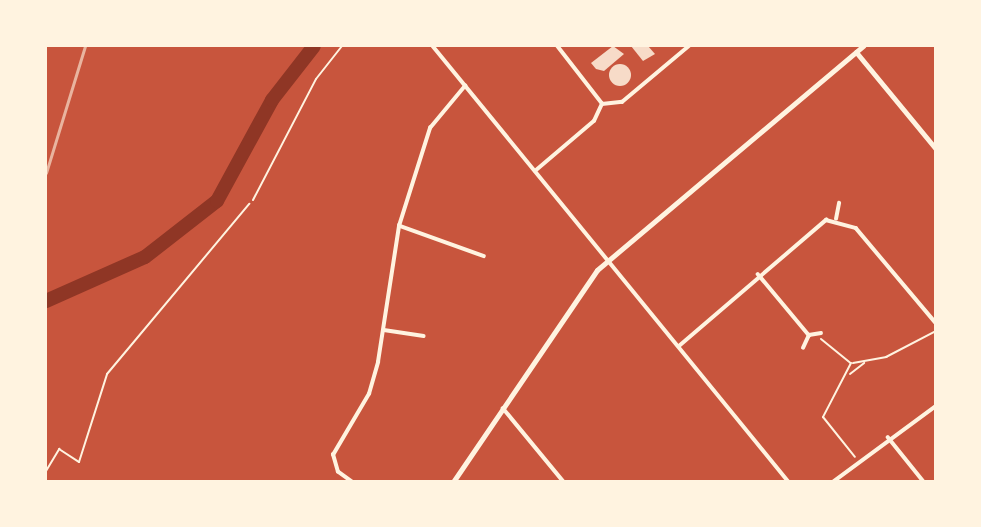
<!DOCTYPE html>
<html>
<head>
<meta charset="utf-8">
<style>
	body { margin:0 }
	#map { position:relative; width:981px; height:527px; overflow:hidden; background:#c8553d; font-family:"Golos Text",sans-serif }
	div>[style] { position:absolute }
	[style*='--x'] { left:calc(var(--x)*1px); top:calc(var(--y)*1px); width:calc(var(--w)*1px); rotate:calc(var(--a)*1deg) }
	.river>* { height:14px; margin:-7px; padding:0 7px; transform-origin:7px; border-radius:7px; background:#8f3625 }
	.building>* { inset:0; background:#f7dbc8 }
	.round { border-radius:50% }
	.path>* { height:2px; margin:-1px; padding:0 1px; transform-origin:1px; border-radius:1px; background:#fff3e0 }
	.service>* { height:2px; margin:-1px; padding:0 1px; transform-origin:1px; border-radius:1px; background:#fff3e0 }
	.minor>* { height:3.5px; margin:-1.75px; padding:0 1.75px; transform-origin:1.75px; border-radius:1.75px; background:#fff3e0 }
	.secondary>* { height:5px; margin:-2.5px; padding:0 2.5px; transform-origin:2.5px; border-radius:2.5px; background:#fff3e0 }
	.rail>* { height:2.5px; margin:-1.25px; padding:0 1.25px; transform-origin:1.25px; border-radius:1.25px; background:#e9b49f }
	span { translate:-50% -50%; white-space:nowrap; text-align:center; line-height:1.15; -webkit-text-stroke:5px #fff3e0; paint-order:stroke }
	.frame { position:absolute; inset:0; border:47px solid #fff3e0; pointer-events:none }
</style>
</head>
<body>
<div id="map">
	<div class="river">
		<i style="--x:46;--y:301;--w:108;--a:-24"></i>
		<i style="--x:145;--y:257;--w:91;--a:-37.9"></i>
		<i style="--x:217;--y:201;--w:115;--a:-61.4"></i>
		<i style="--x:272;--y:100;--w:68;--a:-52.1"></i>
	</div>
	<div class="building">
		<i style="clip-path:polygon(613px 46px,624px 54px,604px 71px,596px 69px,591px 63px)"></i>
		<i style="clip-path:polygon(631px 46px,648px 46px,655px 54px,643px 61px)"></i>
		<i class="round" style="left:609px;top:64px;width:22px;height:22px"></i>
	</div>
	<div class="path">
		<i style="--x:821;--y:339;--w:38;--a:39"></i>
		<i style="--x:851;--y:363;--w:61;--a:117.4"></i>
		<i style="--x:823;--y:417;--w:51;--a:51.3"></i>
		<i style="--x:853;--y:363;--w:34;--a:-10"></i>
		<i style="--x:886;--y:357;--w:56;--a:-27.5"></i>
		<i style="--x:850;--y:374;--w:18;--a:-38"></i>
		<i style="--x:46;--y:471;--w:26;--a:-59"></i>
		<i style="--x:59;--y:449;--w:24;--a:33"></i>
		<i style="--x:79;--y:462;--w:92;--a:-72.3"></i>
		<i style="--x:107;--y:374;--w:222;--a:-50.1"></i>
	</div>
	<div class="service">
		<i style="--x:253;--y:200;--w:136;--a:-62.5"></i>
		<i style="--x:316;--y:79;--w:42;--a:-51.8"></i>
	</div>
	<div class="minor">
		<i style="--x:433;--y:46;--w:563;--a:50.77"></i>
		<i style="--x:602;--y:104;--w:20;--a:-6"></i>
		<i style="--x:622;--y:102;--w:87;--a:-39.9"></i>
		<i style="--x:535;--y:171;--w:77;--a:-40.3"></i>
		<i style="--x:594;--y:121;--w:19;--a:-65"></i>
		<i style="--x:602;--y:104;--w:73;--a:-127.8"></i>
		<i style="--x:836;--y:219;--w:16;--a:-79"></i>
		<i style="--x:400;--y:226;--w:89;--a:19.7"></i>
		<i style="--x:758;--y:274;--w:80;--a:50.1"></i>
		<i style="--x:384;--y:330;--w:40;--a:8.5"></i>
		<i style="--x:679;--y:346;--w:194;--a:-40.6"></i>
		<i style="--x:826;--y:220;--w:31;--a:15"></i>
		<i style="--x:856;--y:228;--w:124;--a:49.9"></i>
		<i style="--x:803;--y:348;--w:14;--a:-65"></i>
		<i style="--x:809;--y:335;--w:12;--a:-9"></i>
		<i style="--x:503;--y:408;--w:96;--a:50.5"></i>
		<i style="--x:888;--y:437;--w:58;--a:51.3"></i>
		<i style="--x:352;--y:482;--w:17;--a:-144"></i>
		<i style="--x:338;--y:472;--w:18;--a:-106"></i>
		<i style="--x:333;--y:455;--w:71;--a:-59.5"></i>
		<i style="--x:369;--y:394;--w:33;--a:-74"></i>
		<i style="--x:378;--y:362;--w:138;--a:-81.2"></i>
		<i style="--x:399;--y:226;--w:103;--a:-72.4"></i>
		<i style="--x:430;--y:128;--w:55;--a:-50.2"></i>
		<i style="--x:833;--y:482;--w:128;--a:-36.4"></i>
	</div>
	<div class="secondary">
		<i style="--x:856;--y:52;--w:126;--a:50.5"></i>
		<i style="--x:453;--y:482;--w:256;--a:-55.8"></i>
		<i style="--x:597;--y:270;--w:348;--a:-40.1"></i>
	</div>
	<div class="rail">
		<i style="--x:46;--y:173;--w:133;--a:-72.9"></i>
	</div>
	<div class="frame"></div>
</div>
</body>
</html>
